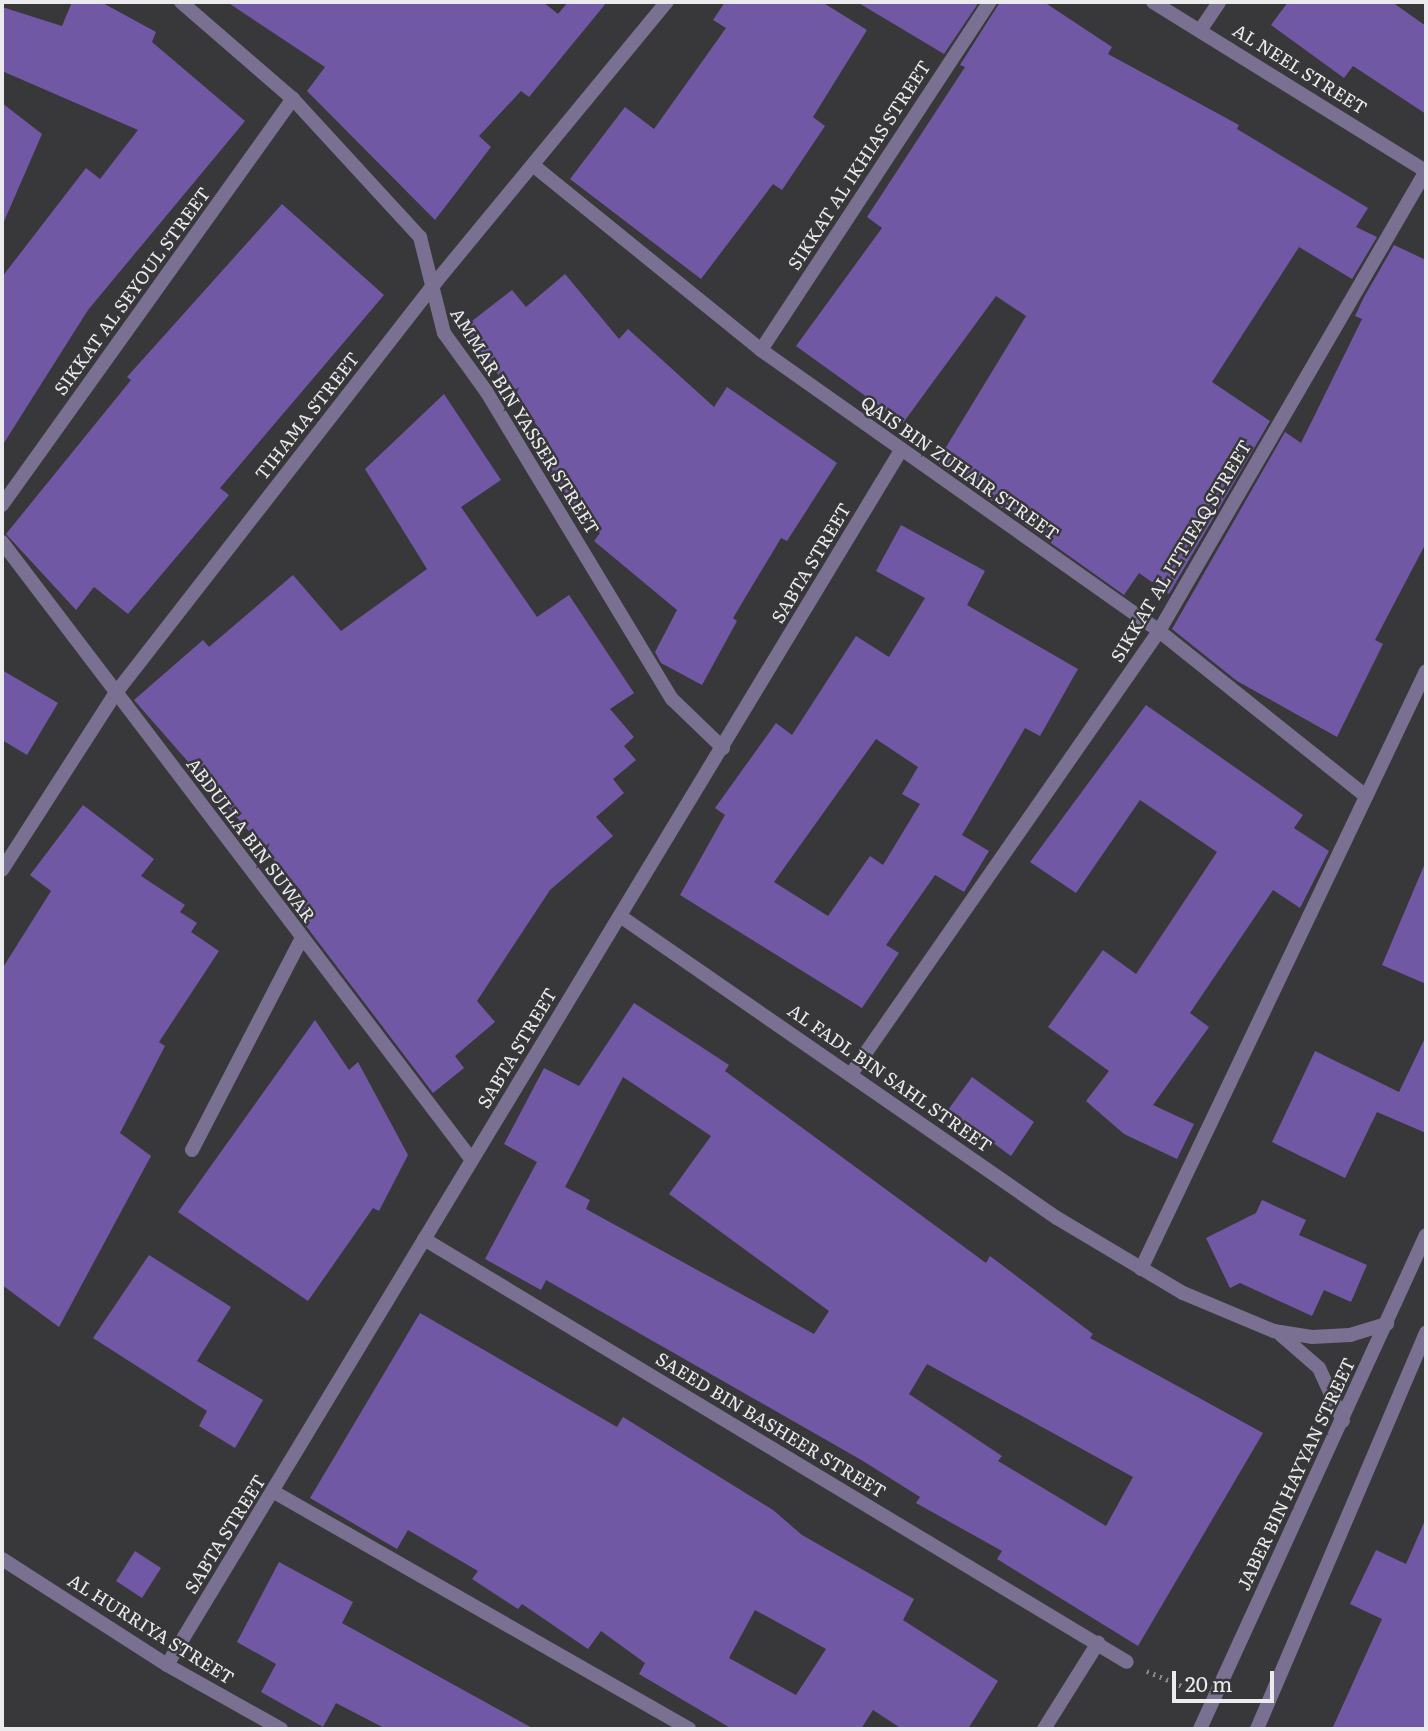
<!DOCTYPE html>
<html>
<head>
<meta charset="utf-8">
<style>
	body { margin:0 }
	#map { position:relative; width:1428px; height:1731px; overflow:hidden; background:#38373a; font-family:Literata,serif }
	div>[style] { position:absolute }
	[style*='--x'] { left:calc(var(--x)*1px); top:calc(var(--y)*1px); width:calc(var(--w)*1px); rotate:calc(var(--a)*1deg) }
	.building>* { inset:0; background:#7158a5 }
	.path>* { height:4.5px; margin-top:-2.25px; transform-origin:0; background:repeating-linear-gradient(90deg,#8a8a8c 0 2px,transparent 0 7px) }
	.service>* { height:14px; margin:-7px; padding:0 7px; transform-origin:7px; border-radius:7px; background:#797092 }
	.minor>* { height:14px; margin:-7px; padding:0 7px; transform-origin:7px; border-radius:7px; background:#797092 }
	.tertiary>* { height:14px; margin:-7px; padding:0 7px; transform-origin:7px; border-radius:7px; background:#797092 }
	span { translate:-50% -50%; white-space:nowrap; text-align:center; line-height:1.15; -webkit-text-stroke:5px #38373a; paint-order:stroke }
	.street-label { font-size:18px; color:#ebebed }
	.frame { position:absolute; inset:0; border:4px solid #ebebed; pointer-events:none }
	.scale { position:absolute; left:1172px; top:1671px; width:102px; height:32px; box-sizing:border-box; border:4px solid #ebebed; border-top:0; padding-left:9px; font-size:21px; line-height:24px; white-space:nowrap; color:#ebebed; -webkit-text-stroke:5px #38373a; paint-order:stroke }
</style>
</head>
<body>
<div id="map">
	<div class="building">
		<i style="clip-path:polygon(72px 2px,101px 2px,156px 32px,152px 42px,245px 121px,88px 310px,2px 446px,2px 277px,86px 168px,100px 179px,138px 130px,2px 71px,2px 7px,62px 26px)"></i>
		<i style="clip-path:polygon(227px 2px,543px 2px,558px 14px,568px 2px,607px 2px,529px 97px,521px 91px,479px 136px,491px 147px,435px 220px,307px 91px,325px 67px)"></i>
		<i style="clip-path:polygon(725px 2px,822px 2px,867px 30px,813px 117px,825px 126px,782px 190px,773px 184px,701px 279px,570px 179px,625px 107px,654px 129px,726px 28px,713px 20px)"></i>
		<i style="clip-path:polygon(857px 2px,979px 2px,944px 54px)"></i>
		<i style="clip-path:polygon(1000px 2px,1044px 2px,1112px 47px,1108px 54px,1239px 125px,1237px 129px,1368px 208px,1356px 227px,1377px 237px,1352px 279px,1299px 247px,1212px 382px,1270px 421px,1169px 594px,1139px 573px,1124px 595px,937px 462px,1026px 316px,996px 296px,903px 423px,796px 346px,882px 228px,867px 217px,965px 67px,960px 65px)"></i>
		<i style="clip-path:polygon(1288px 2px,1392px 2px,1426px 26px,1426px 114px,1353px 66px,1344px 78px,1271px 25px)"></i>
		<i style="clip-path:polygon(2px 103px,42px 134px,2px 226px)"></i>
		<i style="clip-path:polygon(282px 204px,384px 295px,220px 488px,229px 495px,128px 614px,94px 587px,76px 610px,6px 534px,131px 380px,127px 377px)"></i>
		<i style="clip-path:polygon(1394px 245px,1426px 260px,1426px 543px,1375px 640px,1383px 644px,1337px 737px,1237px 681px,1172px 629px,1285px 432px,1301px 443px,1362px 319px,1355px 316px,1363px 299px)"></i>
		<i style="clip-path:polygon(565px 274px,619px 339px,628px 329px,714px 407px,727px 387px,837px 463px,787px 541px,781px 538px,733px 618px,737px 621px,702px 685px,661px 663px,655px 652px,677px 610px,594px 541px,600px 533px,564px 501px,530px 436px,538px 427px,463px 328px,512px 290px,526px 307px)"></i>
		<i style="clip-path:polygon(444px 394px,501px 480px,461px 507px,537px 617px,569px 595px,634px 693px,610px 709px,634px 737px,624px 746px,636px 760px,613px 779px,624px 793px,596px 817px,613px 836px,550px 890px,477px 1001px,495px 1022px,455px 1056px,464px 1068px,433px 1093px,290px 905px,302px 892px,134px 700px,203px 640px,209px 647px,293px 575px,341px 631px,427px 569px,365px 469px)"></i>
		<i style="clip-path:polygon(evenodd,901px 525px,985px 571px,967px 605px,1078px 669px,1040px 736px,1025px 728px,962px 835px,989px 851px,964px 892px,935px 875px,886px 945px,899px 953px,862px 1008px,680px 895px,725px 815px,715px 808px,776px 723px,792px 735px,856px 636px,889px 657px,925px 598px,876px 571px,901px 525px,876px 739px,918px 767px,902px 794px,920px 804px,883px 865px,870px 856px,828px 916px,774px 882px,876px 739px)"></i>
		<i style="clip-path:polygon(2px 670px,58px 703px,27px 755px,2px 740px)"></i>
		<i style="clip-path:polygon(1146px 705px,1303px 815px,1294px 828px,1329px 851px,1300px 908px,1273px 890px,1190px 1013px,1209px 1027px,1153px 1105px,1194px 1124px,1177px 1159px,1124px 1134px,1086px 1101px,1109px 1071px,1048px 1027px,1103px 950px,1136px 974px,1217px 852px,1140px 800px,1076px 893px,1030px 862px)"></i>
		<i style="clip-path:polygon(83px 805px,154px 859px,141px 876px,185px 905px,180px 912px,197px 923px,191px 932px,219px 951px,159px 1042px,165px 1046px,120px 1133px,151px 1156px,59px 1327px,2px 1285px,2px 969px,51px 891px,30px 875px)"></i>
		<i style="clip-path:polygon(1426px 861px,1426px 984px,1382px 965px)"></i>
		<i style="clip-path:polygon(evenodd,634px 1003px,729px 1065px,725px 1071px,986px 1263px,990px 1256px,1093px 1334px,1090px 1338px,1263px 1433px,1138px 1646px,997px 1559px,1002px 1551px,916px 1503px,920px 1497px,863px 1461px,546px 1280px,541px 1290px,485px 1259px,537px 1162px,504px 1144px,544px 1068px,579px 1086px,634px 1003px,623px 1077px,711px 1136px,669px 1194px,829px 1311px,814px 1334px,586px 1209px,590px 1200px,565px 1187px,623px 1077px,634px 1003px,927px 1364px,1133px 1477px,1106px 1526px,998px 1461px,1002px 1456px,909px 1394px,927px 1364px)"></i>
		<i style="clip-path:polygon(315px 1020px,349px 1070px,358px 1062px,408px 1155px,379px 1211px,373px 1208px,308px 1301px,178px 1212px)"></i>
		<i style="clip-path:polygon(1426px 1036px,1426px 1133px,1377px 1112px,1345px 1178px,1272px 1142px,1315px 1051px,1399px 1092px)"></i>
		<i style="clip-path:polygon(972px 1077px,1034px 1122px,1011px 1156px,948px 1110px)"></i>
		<i style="clip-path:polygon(1262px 1200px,1306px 1220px,1299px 1235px,1367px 1265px,1351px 1302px,1324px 1290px,1312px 1316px,1240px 1283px,1230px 1288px,1206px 1238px,1256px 1213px)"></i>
		<i style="clip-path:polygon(149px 1255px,231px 1307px,197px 1361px,263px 1400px,235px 1448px,199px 1426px,207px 1411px,93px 1338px)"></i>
		<i style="clip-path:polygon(evenodd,420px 1313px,617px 1427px,623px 1417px,773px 1510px,802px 1535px,914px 1599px,903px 1620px,998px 1681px,968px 1729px,902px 1729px,873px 1710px,861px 1729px,732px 1729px,639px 1674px,645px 1663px,601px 1631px,588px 1649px,522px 1604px,518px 1609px,472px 1579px,478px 1571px,408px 1530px,397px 1549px,310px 1498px,420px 1313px,755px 1610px,826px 1649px,796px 1695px,729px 1658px,755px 1610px)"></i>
		<i style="clip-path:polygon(1426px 1518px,1426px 1729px,1332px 1729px,1382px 1619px,1350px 1604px,1376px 1550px,1406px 1564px)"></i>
		<i style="clip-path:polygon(135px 1551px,161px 1568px,142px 1598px,116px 1581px)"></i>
		<i style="clip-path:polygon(279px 1562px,353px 1602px,342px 1623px,534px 1729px,386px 1729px,336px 1703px,323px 1727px,261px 1692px,276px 1664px,237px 1642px)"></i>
	</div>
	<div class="path">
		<i style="--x:1147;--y:1671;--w:51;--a:23.1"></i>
	</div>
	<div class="service">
		<i style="--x:192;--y:1150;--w:239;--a:-62.6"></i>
	</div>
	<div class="minor">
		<i style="--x:181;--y:2;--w:148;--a:40.9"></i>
		<i style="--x:293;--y:99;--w:188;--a:47.4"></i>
		<i style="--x:420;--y:237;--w:99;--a:76"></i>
		<i style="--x:444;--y:333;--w:72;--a:54.1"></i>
		<i style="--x:486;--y:391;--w:360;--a:58.9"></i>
		<i style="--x:672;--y:699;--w:71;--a:43.9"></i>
		<i style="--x:1153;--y:2;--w:321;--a:31.8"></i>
		<i style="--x:1201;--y:29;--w:32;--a:-56"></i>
		<i style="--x:534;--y:166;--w:292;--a:39"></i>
		<i style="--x:761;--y:350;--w:487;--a:35.2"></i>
		<i style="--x:1159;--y:631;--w:265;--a:38.6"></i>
		<i style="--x:761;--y:350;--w:417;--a:-56.7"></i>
		<i style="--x:2;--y:505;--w:500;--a:-54.4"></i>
		<i style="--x:2;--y:542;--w:776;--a:52.75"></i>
		<i style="--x:2;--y:870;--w:209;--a:-57.3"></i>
		<i style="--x:115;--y:694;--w:521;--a:-52.1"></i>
		<i style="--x:435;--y:283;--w:364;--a:-50.5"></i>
		<i style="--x:620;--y:916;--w:531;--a:34.65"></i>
		<i style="--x:1057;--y:1218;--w:147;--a:30.8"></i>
		<i style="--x:1183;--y:1293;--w:99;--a:22.7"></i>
		<i style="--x:1274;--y:1331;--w:38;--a:9"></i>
		<i style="--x:1312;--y:1337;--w:38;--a:-3"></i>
		<i style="--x:1350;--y:1335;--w:39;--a:-17"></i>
		<i style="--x:851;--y:1074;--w:540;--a:-55.19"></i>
		<i style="--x:1159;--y:631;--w:532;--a:-59.87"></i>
		<i style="--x:424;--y:1239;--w:820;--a:31.04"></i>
		<i style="--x:1141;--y:1269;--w:662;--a:-64.52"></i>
		<i style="--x:1281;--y:1335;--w:50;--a:41"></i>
		<i style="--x:1319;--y:1368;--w:58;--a:65.6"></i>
		<i style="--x:274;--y:1492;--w:478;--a:29.7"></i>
		<i style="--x:2;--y:1559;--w:196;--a:32.7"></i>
		<i style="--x:167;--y:1665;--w:131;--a:29.3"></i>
		<i style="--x:167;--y:1665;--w:1420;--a:-58.86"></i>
		<i style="--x:1044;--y:1729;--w:102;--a:-57.9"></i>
	</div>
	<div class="tertiary">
		<i style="--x:1200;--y:1729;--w:543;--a:-65.42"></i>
		<i style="--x:1257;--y:1729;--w:431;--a:-66.9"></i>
	</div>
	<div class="street-label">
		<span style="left:1300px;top:69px;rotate:32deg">AL NEEL STREET</span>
		<span style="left:859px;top:165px;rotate:-57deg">SIKKAT AL IKHIAS STREET</span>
		<span style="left:132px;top:291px;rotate:-54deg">SIKKAT AL SEYOUL STREET</span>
		<span style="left:307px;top:416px;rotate:-52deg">TIHAMA STREET</span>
		<span style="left:525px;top:421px;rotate:58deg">AMMAR BIN YASSER STREET</span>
		<span style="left:960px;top:468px;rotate:35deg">QAIS BIN ZUHAIR STREET</span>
		<span style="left:1181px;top:551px;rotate:-59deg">SIKKAT AL ITTIFAQ STREET</span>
		<span style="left:811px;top:563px;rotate:-59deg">SABTA STREET</span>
		<span style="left:251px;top:840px;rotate:53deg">ABDULLA BIN SUWAR</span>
		<span style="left:517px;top:1048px;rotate:-59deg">SABTA STREET</span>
		<span style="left:890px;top:1078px;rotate:35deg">AL FADL BIN SAHL STREET</span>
		<span style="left:771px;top:1425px;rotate:31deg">SAEED BIN BASHEER STREET</span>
		<span style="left:1296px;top:1474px;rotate:-65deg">JABER BIN HAYYAN STREET</span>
		<span style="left:225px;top:1534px;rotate:-58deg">SABTA STREET</span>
		<span style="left:151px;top:1629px;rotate:32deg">AL HURRIYA STREET</span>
	</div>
	<div class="frame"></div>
	<div class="scale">20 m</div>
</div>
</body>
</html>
